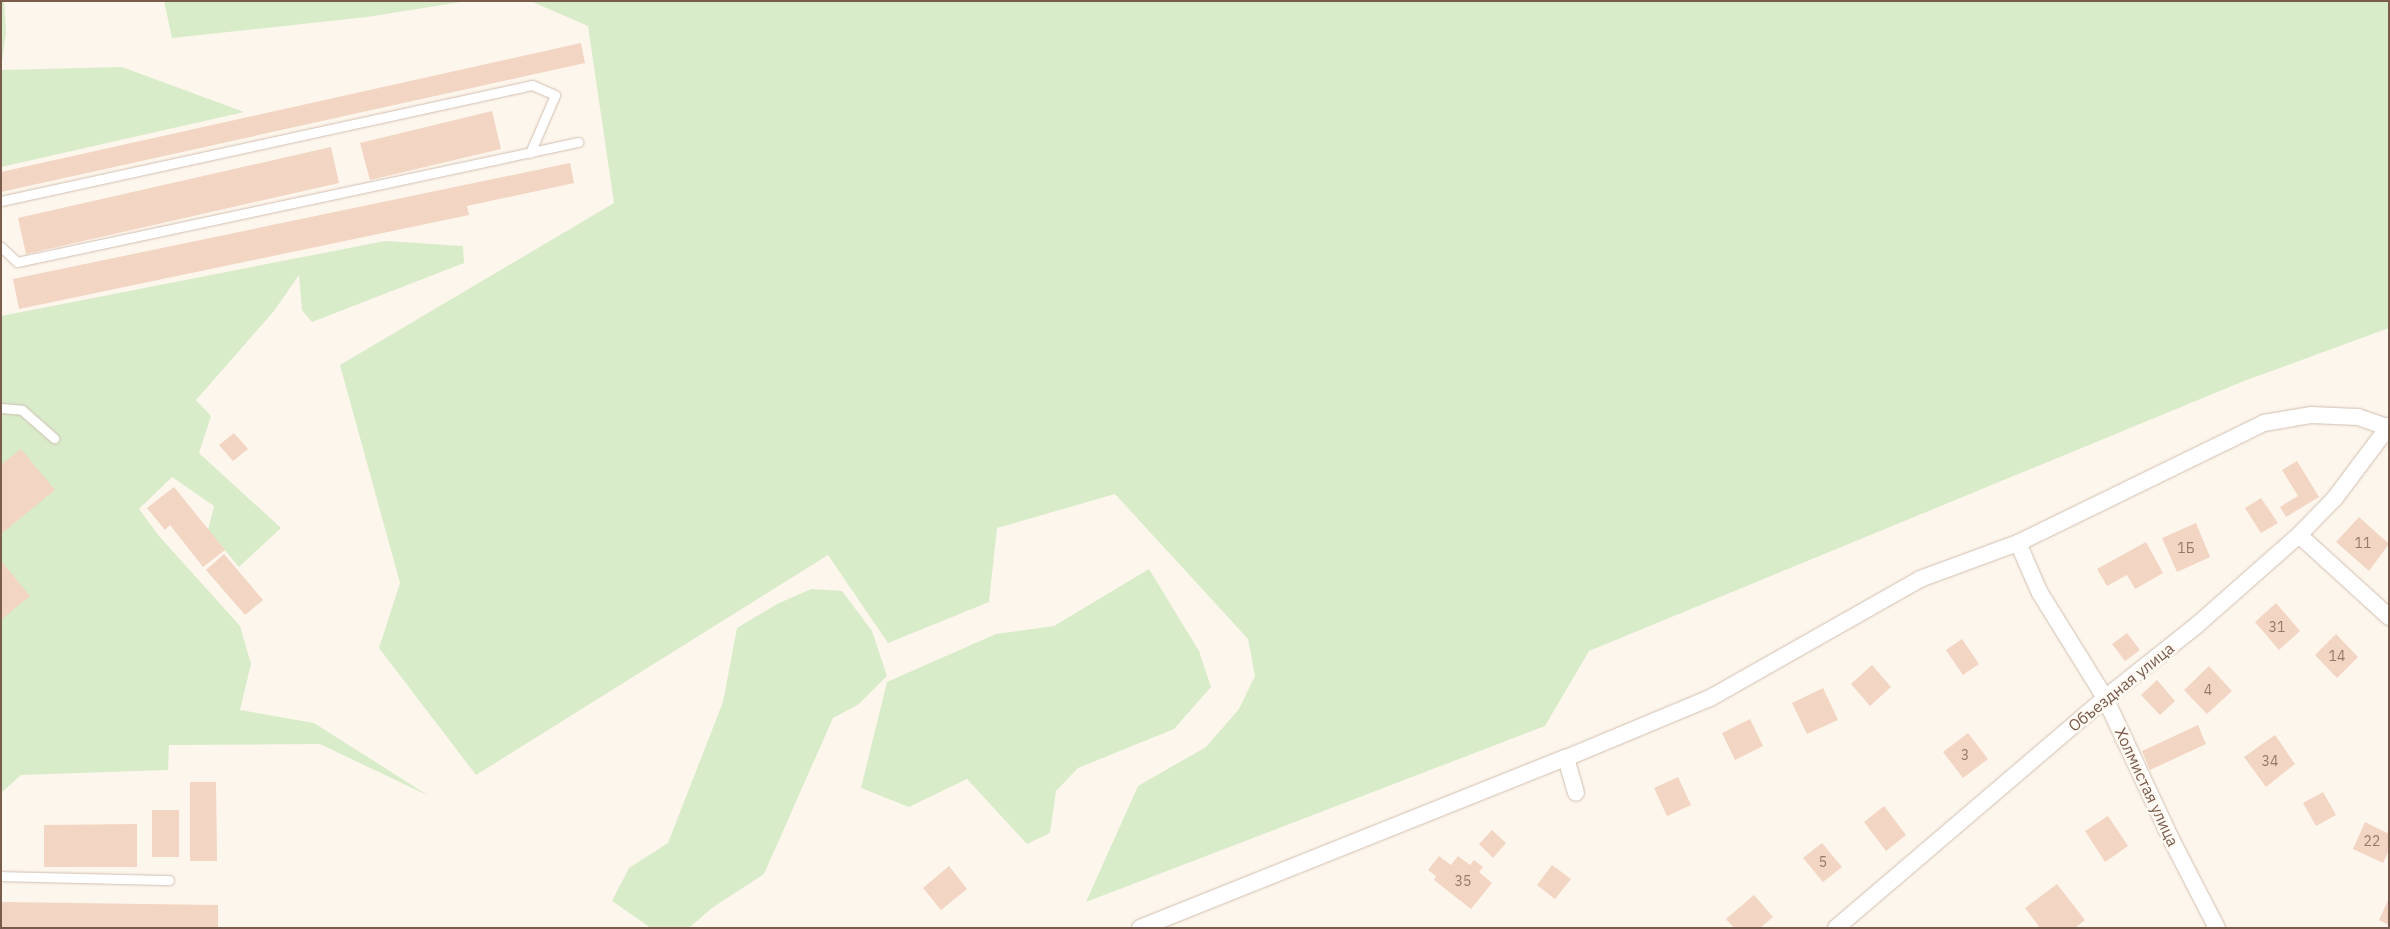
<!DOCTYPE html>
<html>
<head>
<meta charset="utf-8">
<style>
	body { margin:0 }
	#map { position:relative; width:2390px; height:929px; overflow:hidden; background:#fdf6ec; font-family:"IBM Plex Sans",sans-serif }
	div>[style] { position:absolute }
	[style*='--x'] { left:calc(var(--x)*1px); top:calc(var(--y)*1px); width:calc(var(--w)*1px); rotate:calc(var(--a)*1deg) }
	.green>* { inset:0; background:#d8ecc9 }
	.building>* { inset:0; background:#f3d5c3 }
	.roads { filter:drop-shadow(0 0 1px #d1beb0) drop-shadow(0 0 1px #d1beb0) }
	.service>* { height:9px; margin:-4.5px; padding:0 4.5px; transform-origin:4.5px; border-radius:4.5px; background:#fff }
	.minor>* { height:16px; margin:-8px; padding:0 8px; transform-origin:8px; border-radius:8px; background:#fff }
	span { translate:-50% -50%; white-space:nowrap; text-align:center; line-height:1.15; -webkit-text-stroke:5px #fffaf3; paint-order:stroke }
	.number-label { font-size:14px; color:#987a6a }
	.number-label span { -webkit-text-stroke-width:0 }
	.street-label { font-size:16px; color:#7a5c4d }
	.frame { position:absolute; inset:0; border:2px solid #7a5c4d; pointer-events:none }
</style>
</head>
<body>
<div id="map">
	<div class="green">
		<i style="clip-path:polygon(1px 1px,4px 1px,6px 32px,1px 69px)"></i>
		<i style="clip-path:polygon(164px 1px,467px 1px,367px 17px,172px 38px)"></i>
		<i style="clip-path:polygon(530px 1px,2389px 1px,2389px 328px,2244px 381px,1589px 651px,1545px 726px,1086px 902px,1138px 786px,1206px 747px,1239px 709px,1255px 676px,1248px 639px,1115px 494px,997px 528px,989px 602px,888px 643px,828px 555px,476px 775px,379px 648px,400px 583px,340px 365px,614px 203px,588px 26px)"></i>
		<i style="clip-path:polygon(122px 67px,244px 112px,1px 167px,1px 70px)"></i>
		<i style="clip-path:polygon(385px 241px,463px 246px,464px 263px,312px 322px,302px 310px,299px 275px,274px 311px,196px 400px,211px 416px,199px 453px,281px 528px,239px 567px,208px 530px,214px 506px,172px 477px,139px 509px,159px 536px,240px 626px,251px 664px,240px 710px,314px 723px,429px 796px,320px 744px,169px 745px,168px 770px,21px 775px,1px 793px,1px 316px)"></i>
		<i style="clip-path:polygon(1149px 569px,1199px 651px,1211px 687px,1174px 729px,1078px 768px,1056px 791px,1050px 833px,1027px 844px,967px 779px,909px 807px,861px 788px,887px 682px,996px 634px,1054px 626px)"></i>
		<i style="clip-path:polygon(811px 589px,842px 591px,872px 631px,887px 676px,859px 704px,833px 718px,764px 874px,712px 908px,689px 928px,651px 928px,612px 901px,629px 868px,668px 843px,723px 702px,737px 628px,777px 604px)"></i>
	</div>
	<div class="building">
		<i style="clip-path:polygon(581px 43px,585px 63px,1px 192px,1px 172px)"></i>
		<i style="clip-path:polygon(492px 111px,501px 149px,370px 180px,360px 143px)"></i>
		<i style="clip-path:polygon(331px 147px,339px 183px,26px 254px,18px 218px)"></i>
		<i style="clip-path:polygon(570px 163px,574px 183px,467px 206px,469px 215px,19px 309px,13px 279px)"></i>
		<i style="clip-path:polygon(234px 433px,248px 449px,233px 461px,219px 445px)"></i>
		<i style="clip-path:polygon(21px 449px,55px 490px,1px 534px,1px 465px)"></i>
		<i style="clip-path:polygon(2297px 461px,2319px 497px,2286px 517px,2280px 507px,2298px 496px,2282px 470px)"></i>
		<i style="clip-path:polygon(174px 487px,225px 550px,203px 567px,170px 525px,165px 530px,147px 508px)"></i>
		<i style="clip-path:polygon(2261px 498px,2278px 523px,2261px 533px,2245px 508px)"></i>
		<i style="clip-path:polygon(2359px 517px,2389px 544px,2369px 571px,2336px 542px)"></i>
		<i style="clip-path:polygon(2196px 523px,2210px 557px,2177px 572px,2162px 538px)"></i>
		<i style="clip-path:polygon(2146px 542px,2163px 573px,2135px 589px,2127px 575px,2107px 586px,2097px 569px)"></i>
		<i style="clip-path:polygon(224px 554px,263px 600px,245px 615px,206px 570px)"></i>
		<i style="clip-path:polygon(1px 561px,30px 596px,1px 620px)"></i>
		<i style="clip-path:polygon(2276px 603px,2300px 631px,2279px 650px,2255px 622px)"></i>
		<i style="clip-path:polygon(2127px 633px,2140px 650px,2125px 661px,2112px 644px)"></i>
		<i style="clip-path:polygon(2336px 634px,2358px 657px,2337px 678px,2315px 655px)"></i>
		<i style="clip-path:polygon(1962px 639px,1979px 664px,1963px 675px,1946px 650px)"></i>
		<i style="clip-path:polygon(1872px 665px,1891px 687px,1870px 706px,1851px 684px)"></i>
		<i style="clip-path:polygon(2209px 666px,2232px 691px,2207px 714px,2184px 690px)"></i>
		<i style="clip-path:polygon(2157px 680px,2175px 701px,2160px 715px,2141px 695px)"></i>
		<i style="clip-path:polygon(1823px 688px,1838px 720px,1807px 734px,1792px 703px)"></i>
		<i style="clip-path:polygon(1750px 719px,1763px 746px,1735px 760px,1722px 733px)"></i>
		<i style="clip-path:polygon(2198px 725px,2206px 744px,2150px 770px,2142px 751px)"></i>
		<i style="clip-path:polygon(1968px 733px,1988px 759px,1963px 778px,1943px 752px)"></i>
		<i style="clip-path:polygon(2275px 735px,2295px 764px,2266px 787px,2244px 757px)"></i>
		<i style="clip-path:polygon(1678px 777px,1691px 805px,1667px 816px,1654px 788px)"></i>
		<i style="clip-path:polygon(190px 782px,216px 782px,217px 861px,190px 861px)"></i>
		<i style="clip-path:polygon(2323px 792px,2336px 815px,2316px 826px,2303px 803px)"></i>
		<i style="clip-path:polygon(1884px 806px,1906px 835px,1886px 851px,1864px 822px)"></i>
		<i style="clip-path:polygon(152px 810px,179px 810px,179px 857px,152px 857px)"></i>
		<i style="clip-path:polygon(2108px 816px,2128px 846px,2105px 862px,2085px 831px)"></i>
		<i style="clip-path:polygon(2365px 822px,2389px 834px,2389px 850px,2383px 863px,2353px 849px)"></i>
		<i style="clip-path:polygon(137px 824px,137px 867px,44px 867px,44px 825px)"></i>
		<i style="clip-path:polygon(1492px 830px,1506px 843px,1493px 858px,1479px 844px)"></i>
		<i style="clip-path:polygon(1822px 843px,1842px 867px,1823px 882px,1803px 858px)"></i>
		<i style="clip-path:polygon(1439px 856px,1451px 865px,1458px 856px,1470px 865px,1474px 860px,1483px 867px,1479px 872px,1492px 883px,1471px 909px,1434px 880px,1436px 876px,1428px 870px)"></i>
		<i style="clip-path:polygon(1552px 865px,1571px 879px,1555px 899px,1537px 885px)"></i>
		<i style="clip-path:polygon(949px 866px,967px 889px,941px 910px,923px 888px)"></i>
		<i style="clip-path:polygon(2057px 884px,2085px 920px,2075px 928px,2040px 928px,2025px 908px)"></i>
		<i style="clip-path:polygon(1754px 895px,1773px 917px,1760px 928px,1734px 928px,1726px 919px)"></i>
		<i style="clip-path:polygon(2389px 898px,2389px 925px,2379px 920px)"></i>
		<i style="clip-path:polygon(1px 902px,218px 905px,218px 928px,1px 928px)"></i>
	</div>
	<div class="roads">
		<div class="service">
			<i style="--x:1;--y:201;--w:544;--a:-12.32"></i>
			<i style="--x:532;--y:85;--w:25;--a:23"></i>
			<i style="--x:555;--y:95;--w:63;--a:113.3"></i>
			<i style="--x:1;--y:247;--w:22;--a:43"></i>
			<i style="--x:17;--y:262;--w:574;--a:-12.07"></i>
			<i style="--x:1;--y:408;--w:21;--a:5"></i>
			<i style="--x:22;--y:410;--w:43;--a:41.2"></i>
			<i style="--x:1;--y:876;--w:168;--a:1.4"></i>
		</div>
		<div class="minor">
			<i style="--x:2299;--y:535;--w:122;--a:42.3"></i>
			<i style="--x:2018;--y:543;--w:55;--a:66.3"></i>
			<i style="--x:2040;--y:593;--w:123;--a:58.2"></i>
			<i style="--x:2105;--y:698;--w:158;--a:64.9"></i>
			<i style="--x:2172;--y:841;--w:98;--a:62.7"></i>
			<i style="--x:1566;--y:758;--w:156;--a:-22.6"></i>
			<i style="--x:1710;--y:698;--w:241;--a:-29.5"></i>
			<i style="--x:1920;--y:579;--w:104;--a:-20.2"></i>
			<i style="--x:2018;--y:543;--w:274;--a:-26"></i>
			<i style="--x:2264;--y:423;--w:48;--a:-9.7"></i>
			<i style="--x:2311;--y:415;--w:47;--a:2.4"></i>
			<i style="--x:2358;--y:417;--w:31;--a:19"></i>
			<i style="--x:1140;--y:928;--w:459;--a:-21.8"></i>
			<i style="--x:1566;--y:758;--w:36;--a:74"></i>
			<i style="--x:1836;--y:928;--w:354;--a:-40.5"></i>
			<i style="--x:2105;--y:698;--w:117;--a:-38.4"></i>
			<i style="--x:2197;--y:625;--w:136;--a:-41.4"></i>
			<i style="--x:2299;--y:535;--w:52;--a:-45.8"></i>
			<i style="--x:2335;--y:498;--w:90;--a:-53.1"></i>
		</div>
	</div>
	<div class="number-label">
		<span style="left:2363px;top:543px">11</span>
		<span style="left:2186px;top:548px">1Б</span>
		<span style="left:2277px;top:627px">31</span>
		<span style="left:2337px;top:656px">14</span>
		<span style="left:2208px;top:690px">4</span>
		<span style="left:1965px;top:755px">3</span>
		<span style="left:2270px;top:761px">34</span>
		<span style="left:2372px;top:841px">22</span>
		<span style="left:1823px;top:862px">5</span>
		<span style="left:1463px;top:881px">35</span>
	</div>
	<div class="street-label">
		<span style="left:2121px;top:687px;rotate:-39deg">Объездная улица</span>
		<span style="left:2147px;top:787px;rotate:65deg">Холмистая улица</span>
	</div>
	<div class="frame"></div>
</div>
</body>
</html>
